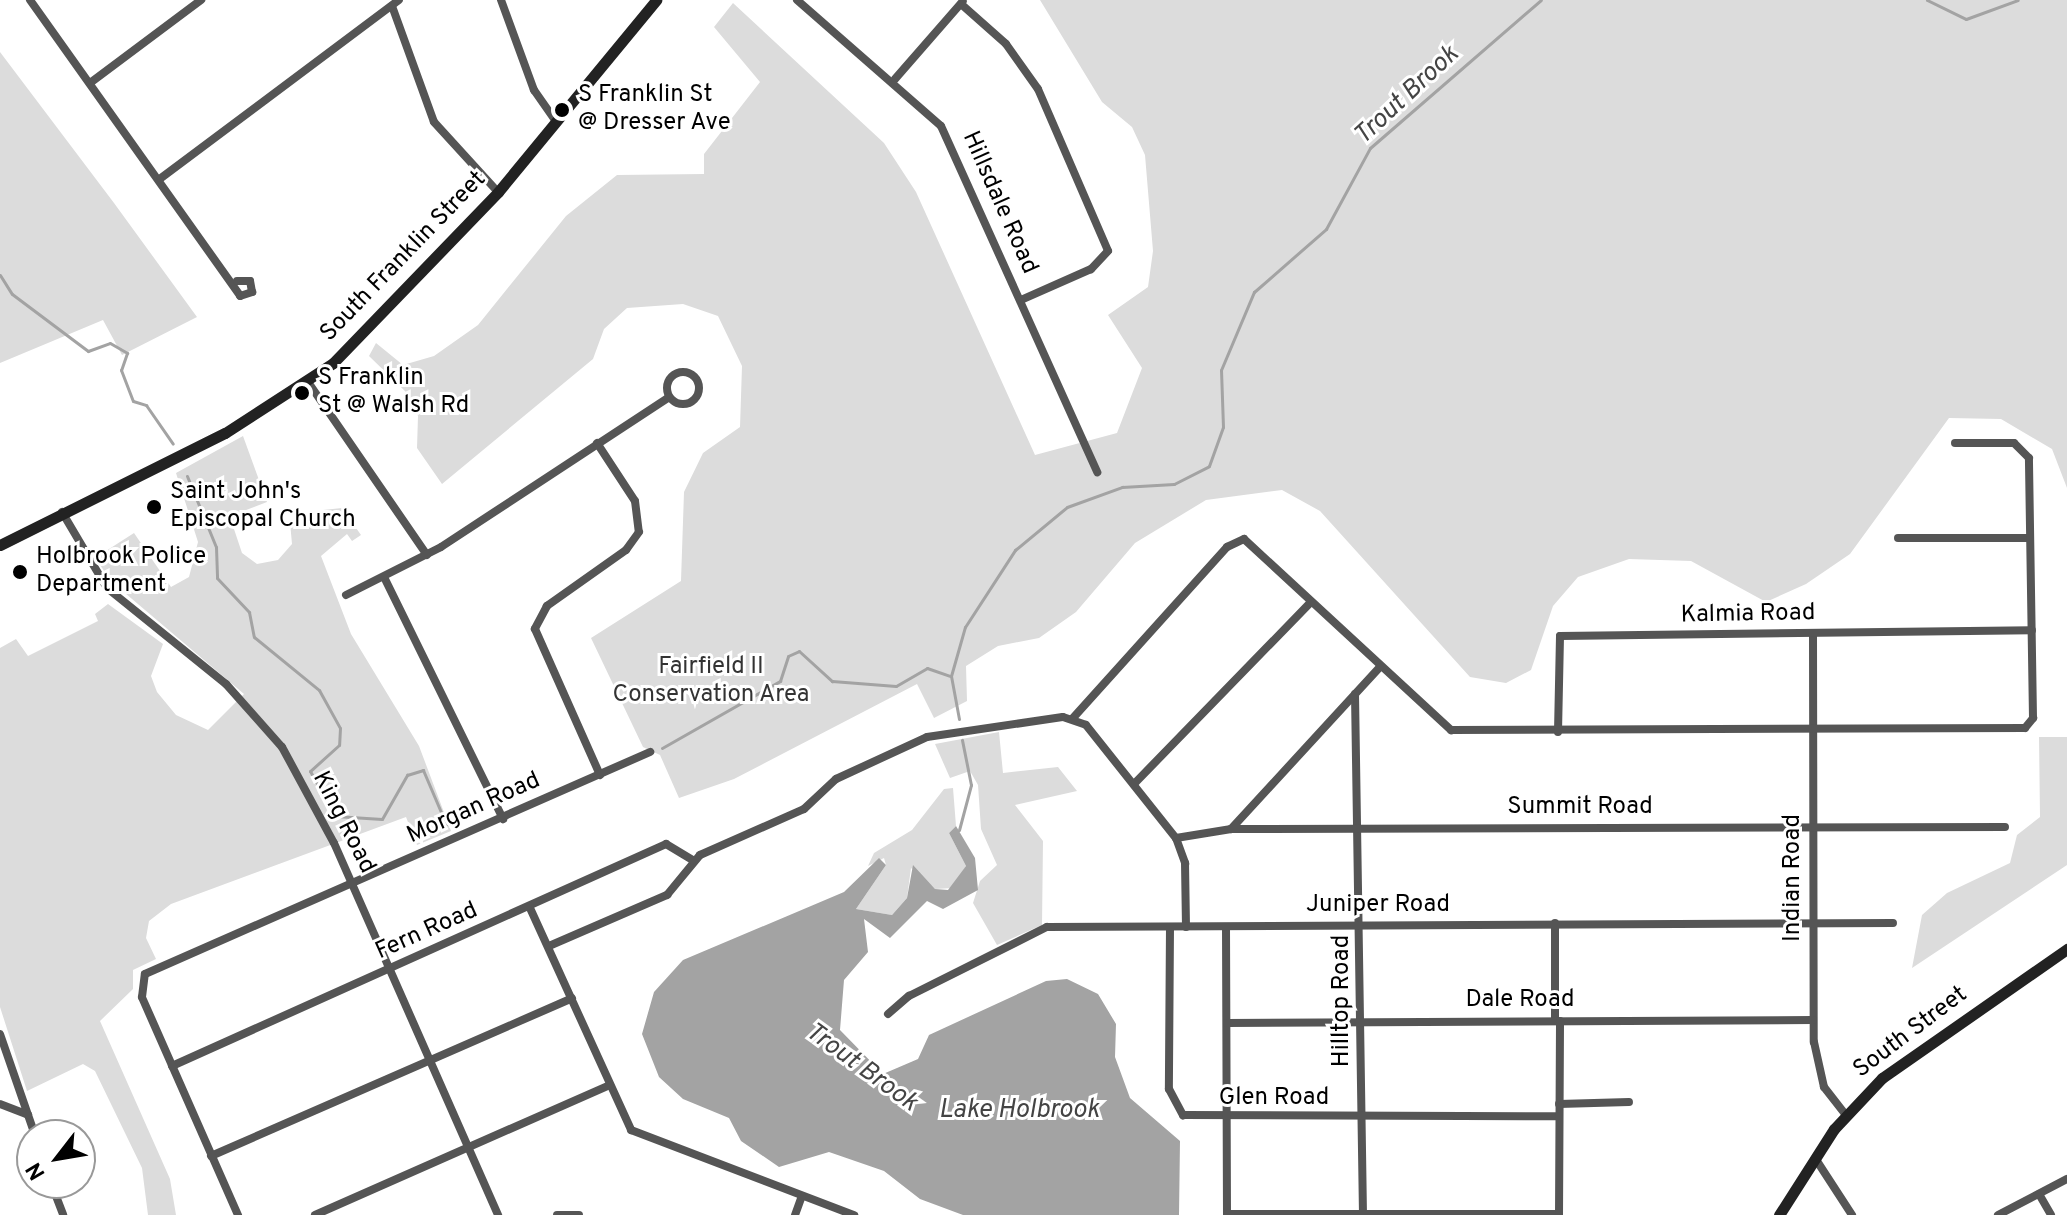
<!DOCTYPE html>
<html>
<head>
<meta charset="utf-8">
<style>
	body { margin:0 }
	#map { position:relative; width:2067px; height:1215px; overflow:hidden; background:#fff; font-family:Overpass,sans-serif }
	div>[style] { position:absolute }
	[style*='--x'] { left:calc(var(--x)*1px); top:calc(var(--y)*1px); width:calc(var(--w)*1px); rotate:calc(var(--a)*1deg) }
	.green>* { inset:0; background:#dcdcdc }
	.water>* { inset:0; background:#a3a3a3 }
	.stream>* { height:3px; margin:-1.5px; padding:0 1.5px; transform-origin:1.5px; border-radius:1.5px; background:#a3a3a3 }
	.minor>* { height:8px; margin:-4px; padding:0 4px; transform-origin:4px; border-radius:4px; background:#555 }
	.minor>.ring { margin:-4px; padding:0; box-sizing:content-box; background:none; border:8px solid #555; border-radius:50% }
	.secondary>* { height:11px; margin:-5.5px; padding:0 5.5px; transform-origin:5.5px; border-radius:5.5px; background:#222 }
	.dots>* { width:22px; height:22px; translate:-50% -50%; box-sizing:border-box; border:4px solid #fff; border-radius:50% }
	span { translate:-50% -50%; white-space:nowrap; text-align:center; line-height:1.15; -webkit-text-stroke:6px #fff; paint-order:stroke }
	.poi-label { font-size:24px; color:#000 }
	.left { translate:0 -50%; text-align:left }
	.street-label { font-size:24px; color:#000 }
	.park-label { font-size:24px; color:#333 }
	.water-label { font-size:26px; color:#444; font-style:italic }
	.north { position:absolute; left:16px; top:1119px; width:80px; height:80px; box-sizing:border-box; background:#fff; border:2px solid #999; border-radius:50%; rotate:239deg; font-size:22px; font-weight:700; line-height:32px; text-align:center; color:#000 }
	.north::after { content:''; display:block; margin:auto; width:28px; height:36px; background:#000; clip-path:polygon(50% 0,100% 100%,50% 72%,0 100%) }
</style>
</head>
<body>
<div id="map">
	<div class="green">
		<i style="clip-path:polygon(1040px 0,2067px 0,2067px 488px,2052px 449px,2001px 419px,1949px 418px,1850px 554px,1806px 584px,1766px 602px,1691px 561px,1629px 559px,1578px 577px,1553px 606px,1531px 670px,1506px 683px,1470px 677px,1320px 511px,1282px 490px,1206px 500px,1135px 543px,1076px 612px,1039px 638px,998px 646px,966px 666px,967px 701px,934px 718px,917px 684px,734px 779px,679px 798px,660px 755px,643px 747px,591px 638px,681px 581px,684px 492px,703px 453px,740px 427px,742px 366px,718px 316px,683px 304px,627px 308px,604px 329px,593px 359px,442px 484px,417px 448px,418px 416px,409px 395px,369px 356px,376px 343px,403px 365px,434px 356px,478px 325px,566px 216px,617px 175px,704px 174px,704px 154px,760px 82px,714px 27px,733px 3px,884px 143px,916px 192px,1035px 455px,1117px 433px,1142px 368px,1108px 315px,1148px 287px,1153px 251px,1145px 155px,1132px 127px,1102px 102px)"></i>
		<i style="clip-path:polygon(0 52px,114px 203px,197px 317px,122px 355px,103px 320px,0 363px)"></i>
		<i style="clip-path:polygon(243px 436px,267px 502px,241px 512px,233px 526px,242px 553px,257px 564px,278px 560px,292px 544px,290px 522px,323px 510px,342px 508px,361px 535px,352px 541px,347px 534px,321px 556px,351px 634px,419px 746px,451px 831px,417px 845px,406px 817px,171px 904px,149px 921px,146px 938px,156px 959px,133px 970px,133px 989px,100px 1021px,170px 1179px,176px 1215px,148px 1215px,142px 1168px,95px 1071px,83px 1064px,27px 1091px,0 1007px,0 648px,16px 639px,28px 656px,98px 621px,95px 614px,108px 604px,163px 644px,151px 676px,157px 692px,176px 715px,208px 730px,244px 694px,112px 582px,95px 558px,134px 533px,171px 587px,189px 577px,198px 542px,176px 473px)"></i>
		<i style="clip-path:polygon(999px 732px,1003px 773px,1058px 767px,1077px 791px,1015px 805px,1043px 841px,1042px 925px,997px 945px,973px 903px,980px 881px,997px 865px,981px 829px,978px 785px,970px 771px,950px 778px,935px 744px)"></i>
		<i style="clip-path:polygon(2039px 737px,2067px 737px,2067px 865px,1912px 968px,1922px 915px,1947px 893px,2010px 863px,2017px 835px,2040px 817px)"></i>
		<i style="clip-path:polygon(953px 788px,956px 826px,949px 833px,966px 866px,953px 888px,935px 889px,911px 868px,907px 898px,892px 915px,856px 909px,886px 865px,884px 858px,868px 866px,874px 853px,912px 830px,944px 789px)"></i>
	</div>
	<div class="water">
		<i style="clip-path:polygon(956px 826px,975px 858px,978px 890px,943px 909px,927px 901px,890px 938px,864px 919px,868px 952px,844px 980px,840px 1030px,883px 1074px,918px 1059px,929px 1035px,1046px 981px,1067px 979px,1098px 994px,1116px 1024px,1115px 1057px,1130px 1098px,1180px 1141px,1179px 1215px,963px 1215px,920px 1199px,884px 1171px,829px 1152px,779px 1167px,741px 1141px,729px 1118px,683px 1099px,659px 1077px,642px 1034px,654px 992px,683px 960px,844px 892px,879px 858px,886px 865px,856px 909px,892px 915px,907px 898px,913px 865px,935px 889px,948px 890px,966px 866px,949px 833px)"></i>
	</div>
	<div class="stream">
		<i style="--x:1927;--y:0;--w:43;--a:26"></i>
		<i style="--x:1966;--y:19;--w:55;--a:-20.1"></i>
		<i style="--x:0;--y:275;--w:22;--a:58"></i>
		<i style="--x:12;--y:294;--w:95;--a:36.9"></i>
		<i style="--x:88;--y:351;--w:23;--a:-20"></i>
		<i style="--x:110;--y:343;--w:20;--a:30"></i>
		<i style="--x:127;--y:353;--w:18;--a:109"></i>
		<i style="--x:121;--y:370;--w:33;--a:69"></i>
		<i style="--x:133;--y:401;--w:14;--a:17"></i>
		<i style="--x:146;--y:405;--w:47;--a:55.3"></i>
		<i style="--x:187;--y:476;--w:77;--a:67.8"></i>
		<i style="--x:216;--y:547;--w:31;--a:88"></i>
		<i style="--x:217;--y:578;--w:47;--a:46.7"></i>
		<i style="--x:249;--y:612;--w:25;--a:79"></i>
		<i style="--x:254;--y:637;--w:84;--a:39.2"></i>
		<i style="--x:319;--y:690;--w:43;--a:61.1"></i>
		<i style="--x:340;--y:728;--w:17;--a:93"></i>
		<i style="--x:339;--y:745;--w:39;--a:138"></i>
		<i style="--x:310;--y:771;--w:51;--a:60.9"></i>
		<i style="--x:335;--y:816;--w:47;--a:3.7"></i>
		<i style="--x:382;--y:819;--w:51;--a:-60.4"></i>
		<i style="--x:407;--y:775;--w:17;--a:-17"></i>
		<i style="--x:423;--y:770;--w:59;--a:66.9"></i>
		<i style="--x:959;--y:719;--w:44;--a:-100.5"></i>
		<i style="--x:951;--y:676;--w:51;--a:-74.1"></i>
		<i style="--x:965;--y:627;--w:92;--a:-57"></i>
		<i style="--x:1015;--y:550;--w:67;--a:-39.6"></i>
		<i style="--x:1067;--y:507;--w:59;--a:-20"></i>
		<i style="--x:1122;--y:487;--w:52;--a:-3.3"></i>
		<i style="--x:1174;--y:484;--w:39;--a:-27"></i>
		<i style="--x:1209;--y:466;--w:41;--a:-70.3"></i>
		<i style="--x:1223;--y:427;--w:57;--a:-92"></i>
		<i style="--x:1221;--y:370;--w:85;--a:-67.1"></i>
		<i style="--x:1254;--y:292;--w:96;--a:-41.2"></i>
		<i style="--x:1326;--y:229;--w:92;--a:-61.5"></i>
		<i style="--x:1370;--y:148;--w:226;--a:-40.9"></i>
		<i style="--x:662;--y:748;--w:136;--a:-29.6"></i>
		<i style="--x:780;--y:681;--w:26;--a:-72"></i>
		<i style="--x:788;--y:656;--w:12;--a:-24"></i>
		<i style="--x:799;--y:651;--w:45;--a:42.3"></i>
		<i style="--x:832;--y:681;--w:64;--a:4.5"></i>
		<i style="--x:896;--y:686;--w:36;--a:-30"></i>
		<i style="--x:927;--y:668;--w:24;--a:19"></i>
		<i style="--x:959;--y:830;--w:47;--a:-75.1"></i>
		<i style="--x:971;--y:785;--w:46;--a:-101.3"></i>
	</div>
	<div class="minor">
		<i style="--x:30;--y:0;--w:363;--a:54.6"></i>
		<i style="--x:240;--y:296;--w:13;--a:-18"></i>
		<i style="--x:252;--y:292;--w:11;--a:-100"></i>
		<i style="--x:250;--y:281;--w:13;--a:180"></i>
		<i style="--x:501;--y:0;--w:96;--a:69.9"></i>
		<i style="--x:534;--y:90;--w:40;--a:55.1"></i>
		<i style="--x:797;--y:0;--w:191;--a:41.2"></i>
		<i style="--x:941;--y:126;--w:380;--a:65.7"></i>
		<i style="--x:961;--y:4;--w:60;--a:41.6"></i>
		<i style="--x:1006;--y:44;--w:55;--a:54.6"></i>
		<i style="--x:1038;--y:89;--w:176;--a:66.6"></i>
		<i style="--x:1108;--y:251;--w:25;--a:133"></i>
		<i style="--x:1091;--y:269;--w:77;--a:156.1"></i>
		<i style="--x:392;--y:6;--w:123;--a:70.1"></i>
		<i style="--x:434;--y:122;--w:95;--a:47.6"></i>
		<i style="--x:895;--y:79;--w:103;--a:-48.9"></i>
		<i style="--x:90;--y:83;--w:139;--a:-36.8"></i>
		<i style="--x:161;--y:178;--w:297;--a:-36.8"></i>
		<i class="ring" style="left:667px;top:372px;width:24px;height:24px"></i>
		<i style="--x:308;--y:382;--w:210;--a:55.5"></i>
		<i style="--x:597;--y:443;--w:69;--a:56.8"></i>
		<i style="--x:635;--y:501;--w:31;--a:83"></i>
		<i style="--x:639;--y:532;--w:22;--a:126"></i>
		<i style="--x:626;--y:550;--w:97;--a:144.7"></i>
		<i style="--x:547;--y:606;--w:26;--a:118"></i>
		<i style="--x:535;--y:629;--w:160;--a:66"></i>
		<i style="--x:62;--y:512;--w:88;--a:59.4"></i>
		<i style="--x:107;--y:588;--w:153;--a:38.9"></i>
		<i style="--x:226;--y:684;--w:84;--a:48.4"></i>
		<i style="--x:282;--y:747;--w:109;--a:61.6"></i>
		<i style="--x:334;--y:843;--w:407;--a:66.2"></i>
		<i style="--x:1898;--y:538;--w:131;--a:0"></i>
		<i style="--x:384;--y:577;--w:270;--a:63.8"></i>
		<i style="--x:346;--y:595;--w:106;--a:-26.8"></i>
		<i style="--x:441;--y:547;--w:273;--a:-33.3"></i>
		<i style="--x:1813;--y:633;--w:409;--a:89.9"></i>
		<i style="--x:1814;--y:1042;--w:46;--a:77.5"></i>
		<i style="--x:1824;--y:1087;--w:36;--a:52"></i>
		<i style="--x:1355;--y:694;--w:521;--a:89.12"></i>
		<i style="--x:1073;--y:718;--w:230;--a:-48"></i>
		<i style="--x:1227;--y:547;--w:19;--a:-25"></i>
		<i style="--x:1244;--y:539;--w:282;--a:42.7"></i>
		<i style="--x:1451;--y:730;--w:574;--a:-0.2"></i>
		<i style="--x:2025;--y:728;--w:13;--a:-51"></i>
		<i style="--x:2033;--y:718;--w:260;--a:-90.9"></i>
		<i style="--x:2029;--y:458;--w:21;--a:-135"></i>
		<i style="--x:2014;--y:443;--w:59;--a:180"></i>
		<i style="--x:1558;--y:732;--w:96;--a:-88.8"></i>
		<i style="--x:1560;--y:636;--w:472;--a:-0.7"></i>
		<i style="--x:1134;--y:784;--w:254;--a:-45.8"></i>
		<i style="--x:1231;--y:829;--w:219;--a:-47.4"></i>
		<i style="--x:1176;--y:838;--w:56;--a:-9.3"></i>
		<i style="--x:1231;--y:829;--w:774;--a:-0.15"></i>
		<i style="--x:530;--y:908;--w:244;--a:65.5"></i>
		<i style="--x:631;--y:1130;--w:239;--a:20.9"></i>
		<i style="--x:1170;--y:927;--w:162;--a:90.4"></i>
		<i style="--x:1169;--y:1089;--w:30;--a:62"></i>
		<i style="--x:1183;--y:1115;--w:376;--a:0.2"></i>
		<i style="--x:1226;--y:927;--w:288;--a:89.8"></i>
		<i style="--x:549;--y:946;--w:129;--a:-23.4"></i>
		<i style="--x:667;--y:895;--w:52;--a:-50.5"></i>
		<i style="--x:700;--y:855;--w:114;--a:-23.9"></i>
		<i style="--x:804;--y:809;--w:44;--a:-43.2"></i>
		<i style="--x:836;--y:779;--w:100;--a:-24.8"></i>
		<i style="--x:927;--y:737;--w:137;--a:-8.4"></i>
		<i style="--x:1063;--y:717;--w:24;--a:19"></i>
		<i style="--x:1086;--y:725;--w:144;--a:51.5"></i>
		<i style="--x:1176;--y:838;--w:27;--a:70"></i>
		<i style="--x:1185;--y:863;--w:64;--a:89.1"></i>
		<i style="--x:888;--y:1014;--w:28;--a:-41"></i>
		<i style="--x:909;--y:996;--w:154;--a:-26.6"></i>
		<i style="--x:1047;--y:927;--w:846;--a:-0.27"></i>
		<i style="--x:1555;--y:1021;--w:98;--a:-90"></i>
		<i style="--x:1227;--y:1023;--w:586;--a:-0.29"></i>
		<i style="--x:0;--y:1034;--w:107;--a:70.9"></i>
		<i style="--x:172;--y:1066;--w:542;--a:-24.2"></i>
		<i style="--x:666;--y:844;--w:31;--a:31"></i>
		<i style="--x:0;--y:1104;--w:30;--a:21"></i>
		<i style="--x:1559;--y:1104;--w:70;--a:-1.6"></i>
		<i style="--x:211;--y:1156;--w:394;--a:-23.6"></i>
		<i style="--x:1815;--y:1158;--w:68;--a:57"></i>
		<i style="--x:51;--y:1183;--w:34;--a:69"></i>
		<i style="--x:2039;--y:1194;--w:24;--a:60"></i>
		<i style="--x:1227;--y:1214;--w:332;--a:0"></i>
		<i style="--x:238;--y:1215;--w:238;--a:-113.8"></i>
		<i style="--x:142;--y:997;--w:23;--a:-83"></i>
		<i style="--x:145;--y:974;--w:552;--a:-23.73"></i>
		<i style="--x:315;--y:1215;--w:322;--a:-23.8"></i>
		<i style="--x:557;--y:1215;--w:22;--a:0"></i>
		<i style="--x:795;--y:1215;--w:20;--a:-70"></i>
		<i style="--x:1559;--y:1215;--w:194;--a:-89.7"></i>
		<i style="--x:1998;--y:1215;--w:78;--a:-27.6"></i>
	</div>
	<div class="secondary">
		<i style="--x:0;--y:545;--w:251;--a:-26.5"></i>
		<i style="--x:225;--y:433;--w:129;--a:-32.9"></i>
		<i style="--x:333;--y:363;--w:238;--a:-46"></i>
		<i style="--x:498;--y:192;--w:249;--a:-50.5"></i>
		<i style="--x:1779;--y:1215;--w:102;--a:-57.4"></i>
		<i style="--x:1834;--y:1129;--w:70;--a:-46.7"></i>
		<i style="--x:1882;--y:1078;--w:226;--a:-34.9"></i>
	</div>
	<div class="dots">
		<i style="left:562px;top:110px;background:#000"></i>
		<i style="left:302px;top:393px;background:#000"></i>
		<i style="left:154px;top:507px;background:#000"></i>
		<i style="left:20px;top:572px;background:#000"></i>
	</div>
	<div class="poi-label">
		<span class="left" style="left:578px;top:110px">S Franklin St<br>@ Dresser Ave</span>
		<span class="left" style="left:318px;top:393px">S Franklin<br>St @ Walsh Rd</span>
		<span class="left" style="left:170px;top:507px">Saint John's<br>Episcopal Church</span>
		<span class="left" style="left:36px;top:572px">Holbrook Police<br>Department</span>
	</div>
	<div class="street-label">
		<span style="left:999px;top:203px;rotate:66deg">Hillsdale Road</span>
		<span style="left:404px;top:257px;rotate:-46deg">South Franklin Street</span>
		<span style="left:1748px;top:615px;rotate:-1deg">Kalmia Road</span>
		<span style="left:1580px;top:808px">Summit Road</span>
		<span style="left:474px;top:809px;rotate:-24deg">Morgan Road</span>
		<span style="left:343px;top:823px;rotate:63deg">King Road</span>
		<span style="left:1794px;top:878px;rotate:-90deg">Indian Road</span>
		<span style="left:1378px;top:906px">Juniper Road</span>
		<span style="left:427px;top:932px;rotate:-24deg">Fern Road</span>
		<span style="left:1343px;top:1001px;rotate:-90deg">Hilltop Road</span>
		<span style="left:1520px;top:1001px">Dale Road</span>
		<span style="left:1911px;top:1033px;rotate:-37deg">South Street</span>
		<span style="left:1274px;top:1099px">Glen Road</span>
	</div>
	<div class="park-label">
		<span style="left:711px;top:682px">Fairfield II<br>Conservation Area</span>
	</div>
	<div class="water-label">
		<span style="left:1407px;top:96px;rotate:-43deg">Trout Brook</span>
		<span style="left:861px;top:1068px;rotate:36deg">Trout Brook</span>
		<span style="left:1019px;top:1111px">Lake Holbrook</span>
	</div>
	<div class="north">N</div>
</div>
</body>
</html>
